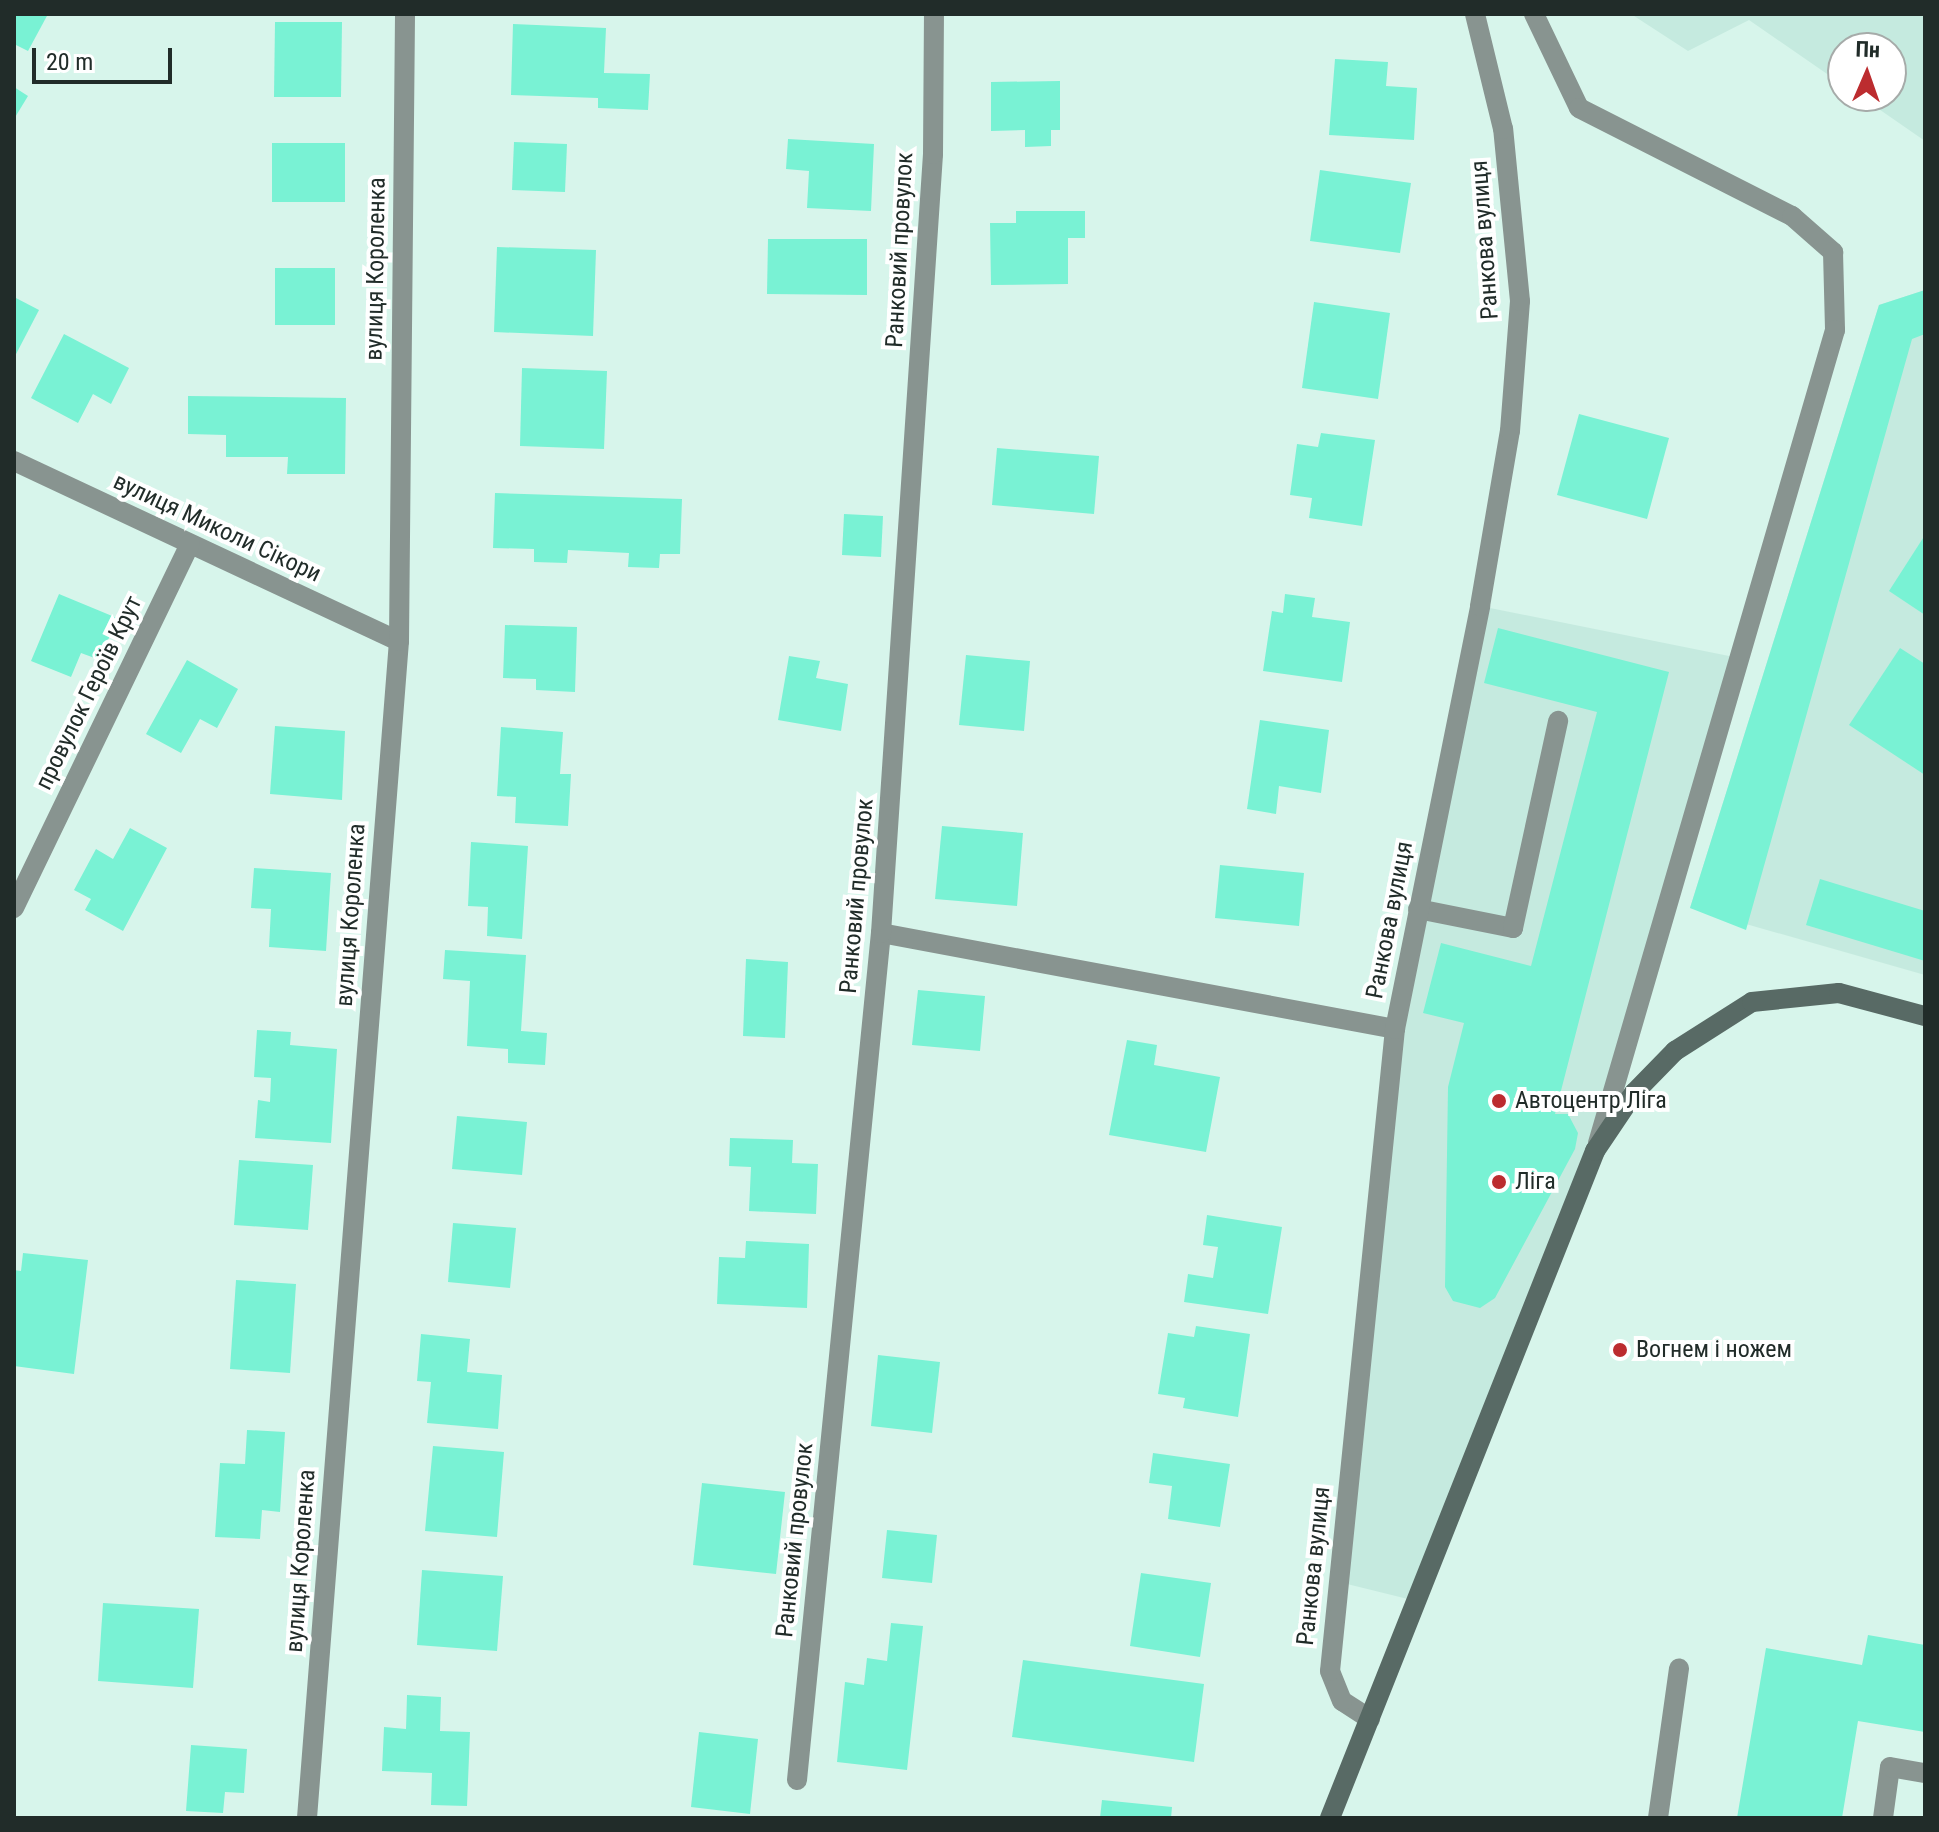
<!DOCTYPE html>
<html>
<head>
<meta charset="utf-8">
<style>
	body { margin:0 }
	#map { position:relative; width:1939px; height:1832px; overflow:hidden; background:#d7f5eb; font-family:"Roboto Condensed",sans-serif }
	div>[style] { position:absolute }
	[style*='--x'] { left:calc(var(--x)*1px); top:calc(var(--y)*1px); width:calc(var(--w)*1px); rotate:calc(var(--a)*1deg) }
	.built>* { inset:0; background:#c5eadf }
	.building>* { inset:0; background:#79f2d4 }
	.service>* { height:20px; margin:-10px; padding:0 10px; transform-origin:10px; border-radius:10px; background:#889490 }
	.minor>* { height:20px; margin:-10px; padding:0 10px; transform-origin:10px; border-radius:10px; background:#889490 }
	.secondary>* { height:20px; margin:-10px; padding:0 10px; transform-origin:10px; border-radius:10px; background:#586a65 }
	.dots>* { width:22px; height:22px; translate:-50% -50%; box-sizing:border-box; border:4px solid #fff; border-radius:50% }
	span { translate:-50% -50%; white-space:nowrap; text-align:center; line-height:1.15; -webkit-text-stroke:8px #fff; paint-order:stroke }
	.street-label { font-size:24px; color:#212c29 }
	.poi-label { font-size:24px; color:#212c29 }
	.left { translate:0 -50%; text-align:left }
	.frame { position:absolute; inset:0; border:16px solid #212c29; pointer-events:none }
	.north { position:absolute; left:1827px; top:32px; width:80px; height:80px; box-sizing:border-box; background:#fff; border:2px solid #a6aba9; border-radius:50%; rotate:2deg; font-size:22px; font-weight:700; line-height:32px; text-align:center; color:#212c29 }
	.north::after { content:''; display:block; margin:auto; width:28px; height:36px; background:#bc2c2f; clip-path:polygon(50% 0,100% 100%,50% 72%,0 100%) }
	.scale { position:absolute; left:32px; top:48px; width:140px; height:36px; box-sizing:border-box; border:4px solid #212c29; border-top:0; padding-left:10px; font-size:24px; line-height:28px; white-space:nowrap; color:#212c29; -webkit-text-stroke:6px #fff; paint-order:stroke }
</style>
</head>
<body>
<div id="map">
	<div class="built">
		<i style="clip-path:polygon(1631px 14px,1925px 14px,1925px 141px,1860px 96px,1891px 96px,1891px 48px,1843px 48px,1843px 85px,1749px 20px,1688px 51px)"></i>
		<i style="clip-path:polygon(1925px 290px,1925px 975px,1690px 908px,1879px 305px)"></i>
		<i style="clip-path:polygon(1480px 606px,1739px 658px,1595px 1151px,1416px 1601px,1339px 1582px,1395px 1029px)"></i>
	</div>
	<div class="building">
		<i style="clip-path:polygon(14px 14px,48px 14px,28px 51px,14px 44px)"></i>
		<i style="clip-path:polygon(275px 22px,342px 22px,341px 97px,274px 97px)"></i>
		<i style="clip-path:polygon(513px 24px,606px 28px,604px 73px,650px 74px,648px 110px,598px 108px,598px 98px,511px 95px)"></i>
		<i style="clip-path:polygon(1335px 59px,1388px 62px,1386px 86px,1417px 88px,1414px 140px,1329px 135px)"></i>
		<i style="clip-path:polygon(1060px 81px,1060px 130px,1051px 130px,1051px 146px,1025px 147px,1025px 130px,991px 131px,991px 82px)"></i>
		<i style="clip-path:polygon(14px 87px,28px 96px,14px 119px)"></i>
		<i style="clip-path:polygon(788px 139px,874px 144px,871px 211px,807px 208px,809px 171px,786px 169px)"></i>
		<i style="clip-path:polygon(514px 142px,567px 144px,565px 192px,512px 190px)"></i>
		<i style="clip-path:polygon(272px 143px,345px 143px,345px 202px,272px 202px)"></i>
		<i style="clip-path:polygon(1320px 170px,1411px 183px,1400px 253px,1310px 241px)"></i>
		<i style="clip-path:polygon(1016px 211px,1085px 211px,1085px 238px,1068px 238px,1068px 284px,991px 285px,990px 223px,1016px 223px)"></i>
		<i style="clip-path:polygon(768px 239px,867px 239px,867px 295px,767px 294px)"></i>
		<i style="clip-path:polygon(497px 247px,596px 250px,593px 336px,494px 332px)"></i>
		<i style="clip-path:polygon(275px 268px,335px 268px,335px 325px,275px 325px)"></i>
		<i style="clip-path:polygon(1925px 290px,1925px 334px,1912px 339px,1746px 930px,1690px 908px,1879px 305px)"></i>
		<i style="clip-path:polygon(14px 297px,39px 310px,14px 358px)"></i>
		<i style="clip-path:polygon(1314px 302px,1390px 313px,1378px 399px,1302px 388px)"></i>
		<i style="clip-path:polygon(64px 334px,129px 368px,111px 404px,93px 394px,78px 423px,31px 398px)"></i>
		<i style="clip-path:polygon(522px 368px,607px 371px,604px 449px,520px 446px)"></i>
		<i style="clip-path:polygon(188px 396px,346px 398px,345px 474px,287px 474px,288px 457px,226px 457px,226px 435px,188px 434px)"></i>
		<i style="clip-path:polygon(1579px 414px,1669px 438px,1647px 519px,1557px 495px)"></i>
		<i style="clip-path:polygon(1321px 433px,1375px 440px,1362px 526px,1309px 518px,1312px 498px,1290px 495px,1297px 444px,1318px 447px)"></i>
		<i style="clip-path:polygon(997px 448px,1099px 456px,1094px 514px,992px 505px)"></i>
		<i style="clip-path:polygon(495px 493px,682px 499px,680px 554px,660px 554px,659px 568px,628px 567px,629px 553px,568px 550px,567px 563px,534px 562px,534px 549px,493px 548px)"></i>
		<i style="clip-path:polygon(844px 514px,883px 516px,881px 557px,842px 555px)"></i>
		<i style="clip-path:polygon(1925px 535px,1925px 615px,1889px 591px)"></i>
		<i style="clip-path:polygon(59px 594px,117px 618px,100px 660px,81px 653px,71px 677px,31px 661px)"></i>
		<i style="clip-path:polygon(1285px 594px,1315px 598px,1312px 617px,1350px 622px,1342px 682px,1263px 671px,1272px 611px,1283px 613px)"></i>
		<i style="clip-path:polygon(505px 625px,577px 627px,575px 692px,536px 690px,536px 679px,503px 678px)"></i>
		<i style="clip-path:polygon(1498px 628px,1669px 672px,1555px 1114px,1568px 1114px,1578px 1133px,1575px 1149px,1495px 1298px,1480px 1308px,1453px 1301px,1445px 1287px,1448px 1087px,1464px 1023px,1423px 1013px,1441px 943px,1531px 966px,1597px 712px,1484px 683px)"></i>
		<i style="clip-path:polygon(1900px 648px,1925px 664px,1925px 775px,1849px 725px)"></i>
		<i style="clip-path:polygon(966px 655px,1030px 661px,1024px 731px,959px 725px)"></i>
		<i style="clip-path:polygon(789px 656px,820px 661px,816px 678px,848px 684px,841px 731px,778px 720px)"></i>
		<i style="clip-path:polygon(187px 660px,238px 689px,217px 728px,200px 719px,181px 753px,146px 734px)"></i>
		<i style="clip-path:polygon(1260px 720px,1329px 730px,1321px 793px,1279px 786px,1276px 814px,1247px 809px)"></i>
		<i style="clip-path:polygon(275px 726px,345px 731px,342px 800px,270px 794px)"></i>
		<i style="clip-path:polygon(501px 727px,563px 732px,560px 774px,571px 774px,568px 826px,515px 823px,516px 797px,497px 796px)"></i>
		<i style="clip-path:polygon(942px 826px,1023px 833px,1017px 906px,935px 899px)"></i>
		<i style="clip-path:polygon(130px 828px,167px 848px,123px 931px,85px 910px,91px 899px,74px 890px,96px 849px,113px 859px)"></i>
		<i style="clip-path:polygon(471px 842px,528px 846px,522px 939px,487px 936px,488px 907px,468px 906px)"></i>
		<i style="clip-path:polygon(1220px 865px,1304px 873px,1299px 926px,1215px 918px)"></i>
		<i style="clip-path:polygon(254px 868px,331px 873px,326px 951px,269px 947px,271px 909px,251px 908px)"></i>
		<i style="clip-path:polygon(1820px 879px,1925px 911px,1925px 961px,1806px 925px)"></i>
		<i style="clip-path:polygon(445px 950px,526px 955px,521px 1031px,547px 1033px,545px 1065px,508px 1063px,508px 1049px,467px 1046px,470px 981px,443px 979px)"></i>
		<i style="clip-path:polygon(746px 959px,788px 962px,785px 1038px,743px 1036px)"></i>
		<i style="clip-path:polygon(918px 990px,985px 996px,980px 1051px,912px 1045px)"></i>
		<i style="clip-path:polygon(257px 1030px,291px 1032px,290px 1045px,337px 1049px,331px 1143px,255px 1138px,258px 1100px,270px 1102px,271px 1078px,254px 1077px)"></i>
		<i style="clip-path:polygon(1127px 1040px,1157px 1045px,1154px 1065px,1220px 1077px,1206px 1152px,1109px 1135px)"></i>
		<i style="clip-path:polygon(457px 1116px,527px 1122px,522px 1175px,452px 1169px)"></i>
		<i style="clip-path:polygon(730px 1138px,793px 1140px,792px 1163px,818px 1164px,816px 1214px,749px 1211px,751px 1167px,729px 1166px)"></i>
		<i style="clip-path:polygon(239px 1160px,313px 1165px,308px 1230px,234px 1225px)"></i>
		<i style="clip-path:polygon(1207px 1215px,1282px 1227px,1268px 1314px,1184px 1302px,1188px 1274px,1213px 1278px,1218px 1247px,1203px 1245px)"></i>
		<i style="clip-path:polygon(453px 1223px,516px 1228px,510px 1288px,448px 1282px)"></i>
		<i style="clip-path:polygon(746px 1241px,809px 1244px,807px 1308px,717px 1304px,719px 1257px,745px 1258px)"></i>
		<i style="clip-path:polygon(23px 1253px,88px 1260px,74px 1374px,14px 1366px,14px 1270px,21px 1271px)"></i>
		<i style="clip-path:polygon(236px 1280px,296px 1284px,290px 1373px,230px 1369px)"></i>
		<i style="clip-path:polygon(1196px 1326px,1250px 1334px,1238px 1417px,1183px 1408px,1185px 1398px,1158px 1394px,1168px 1333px,1194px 1337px)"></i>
		<i style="clip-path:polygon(421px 1334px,470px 1339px,467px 1372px,502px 1375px,498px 1429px,427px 1423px,431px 1382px,417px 1381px)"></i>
		<i style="clip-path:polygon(878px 1355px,940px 1362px,932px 1433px,871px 1426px)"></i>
		<i style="clip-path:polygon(247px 1430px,285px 1432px,280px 1512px,262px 1510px,260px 1539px,215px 1537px,220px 1463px,245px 1464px)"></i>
		<i style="clip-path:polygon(433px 1446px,504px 1452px,497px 1537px,425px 1531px)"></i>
		<i style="clip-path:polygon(1153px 1453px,1230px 1464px,1220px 1527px,1168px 1519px,1172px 1486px,1149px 1483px)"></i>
		<i style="clip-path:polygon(702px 1483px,785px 1492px,776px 1574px,693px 1565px)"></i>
		<i style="clip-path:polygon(887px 1530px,937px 1535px,932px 1583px,882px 1578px)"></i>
		<i style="clip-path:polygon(422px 1570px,503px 1576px,497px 1651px,417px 1645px)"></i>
		<i style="clip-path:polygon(1141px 1573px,1211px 1583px,1200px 1657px,1130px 1646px)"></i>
		<i style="clip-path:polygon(103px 1603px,199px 1609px,193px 1688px,98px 1681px)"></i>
		<i style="clip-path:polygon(891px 1623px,923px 1626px,907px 1770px,837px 1762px,845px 1682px,864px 1685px,867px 1658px,887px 1661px)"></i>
		<i style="clip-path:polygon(1868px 1635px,1925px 1645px,1925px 1732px,1858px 1721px,1842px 1818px,1737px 1818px,1766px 1648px,1862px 1665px)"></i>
		<i style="clip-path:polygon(1023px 1660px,1204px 1684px,1194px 1762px,1012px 1737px)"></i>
		<i style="clip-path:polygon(407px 1695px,441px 1697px,440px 1731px,470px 1732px,467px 1806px,431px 1805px,432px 1773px,382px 1771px,384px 1727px,406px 1729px)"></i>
		<i style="clip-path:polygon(699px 1732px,758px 1739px,750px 1814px,691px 1807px)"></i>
		<i style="clip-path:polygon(191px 1745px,247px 1749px,244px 1793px,225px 1792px,223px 1813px,186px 1811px)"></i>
		<i style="clip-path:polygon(1102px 1800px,1172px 1807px,1171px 1818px,1100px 1818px)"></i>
	</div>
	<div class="service">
		<i style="--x:1534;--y:14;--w:104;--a:64.4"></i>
		<i style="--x:1579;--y:108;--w:239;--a:26.9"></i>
		<i style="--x:1792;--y:216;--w:55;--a:41.3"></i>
		<i style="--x:1833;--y:252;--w:78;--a:88.5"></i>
		<i style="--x:1835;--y:330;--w:847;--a:106.25"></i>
		<i style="--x:1418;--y:909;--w:97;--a:11.3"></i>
		<i style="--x:1513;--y:928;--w:212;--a:-77.7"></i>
		<i style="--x:1658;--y:1818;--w:151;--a:-82"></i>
		<i style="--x:1883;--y:1818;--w:51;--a:-82.2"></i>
		<i style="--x:1890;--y:1767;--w:36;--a:10"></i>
	</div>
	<div class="minor">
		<i style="--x:14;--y:461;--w:425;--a:25.1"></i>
		<i style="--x:14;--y:908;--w:404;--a:-64.2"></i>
		<i style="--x:881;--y:933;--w:523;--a:10.58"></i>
		<i style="--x:1370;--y:1719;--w:33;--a:-147"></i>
		<i style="--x:1342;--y:1701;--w:32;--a:-112"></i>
		<i style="--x:1330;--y:1671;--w:645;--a:-84.22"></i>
		<i style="--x:1395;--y:1029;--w:431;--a:-78.6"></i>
		<i style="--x:1480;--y:606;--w:178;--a:-80.3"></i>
		<i style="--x:1510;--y:431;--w:130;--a:-85.6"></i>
		<i style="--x:1520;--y:301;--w:173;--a:-95.6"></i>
		<i style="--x:1503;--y:129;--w:118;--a:-103.7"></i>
		<i style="--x:797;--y:1780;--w:851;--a:-84.34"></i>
		<i style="--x:881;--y:933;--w:781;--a:-86.18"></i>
		<i style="--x:933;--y:154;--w:140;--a:-89.6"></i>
		<i style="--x:307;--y:1818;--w:1181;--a:-85.53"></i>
		<i style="--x:399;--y:641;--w:627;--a:-89.45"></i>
	</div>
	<div class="secondary">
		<i style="--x:1330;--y:1818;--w:718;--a:-68.33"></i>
		<i style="--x:1595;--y:1151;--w:70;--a:-56.1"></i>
		<i style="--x:1634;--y:1093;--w:59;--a:-45.7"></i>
		<i style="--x:1675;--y:1051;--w:91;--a:-32.5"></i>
		<i style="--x:1752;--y:1002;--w:87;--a:-5.9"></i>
		<i style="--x:1839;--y:993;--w:89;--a:15"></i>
	</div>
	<div class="dots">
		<i style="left:1499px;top:1101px;background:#bc2c2f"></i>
		<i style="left:1499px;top:1182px;background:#bc2c2f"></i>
		<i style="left:1620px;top:1350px;background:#bc2c2f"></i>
	</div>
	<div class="street-label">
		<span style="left:1485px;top:240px;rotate:-94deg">Ранкова вулиця</span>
		<span style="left:900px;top:250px;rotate:-87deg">Ранковий провулок</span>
		<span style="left:376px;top:269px;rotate:-89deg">вулиця Короленка</span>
		<span style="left:217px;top:528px;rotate:25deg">вулиця Миколи Сікори</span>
		<span style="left:89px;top:693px;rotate:-64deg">провулок Героїв Крут</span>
		<span style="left:857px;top:896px;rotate:-85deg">Ранковий провулок</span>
		<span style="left:351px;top:915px;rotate:-86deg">вулиця Короленка</span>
		<span style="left:1390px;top:920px;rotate:-79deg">Ранкова вулиця</span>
		<span style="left:795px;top:1540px;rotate:-84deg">Ранковий провулок</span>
		<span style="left:301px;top:1561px;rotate:-86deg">вулиця Короленка</span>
		<span style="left:1314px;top:1566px;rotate:-84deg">Ранкова вулиця</span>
	</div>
	<div class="poi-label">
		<span class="left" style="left:1515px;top:1101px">Автоцентр Ліга</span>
		<span class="left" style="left:1515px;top:1182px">Ліга</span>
		<span class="left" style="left:1636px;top:1350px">Вогнем і ножем</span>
	</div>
	<div class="frame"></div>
	<div class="north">Пн</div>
	<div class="scale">20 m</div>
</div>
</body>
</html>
